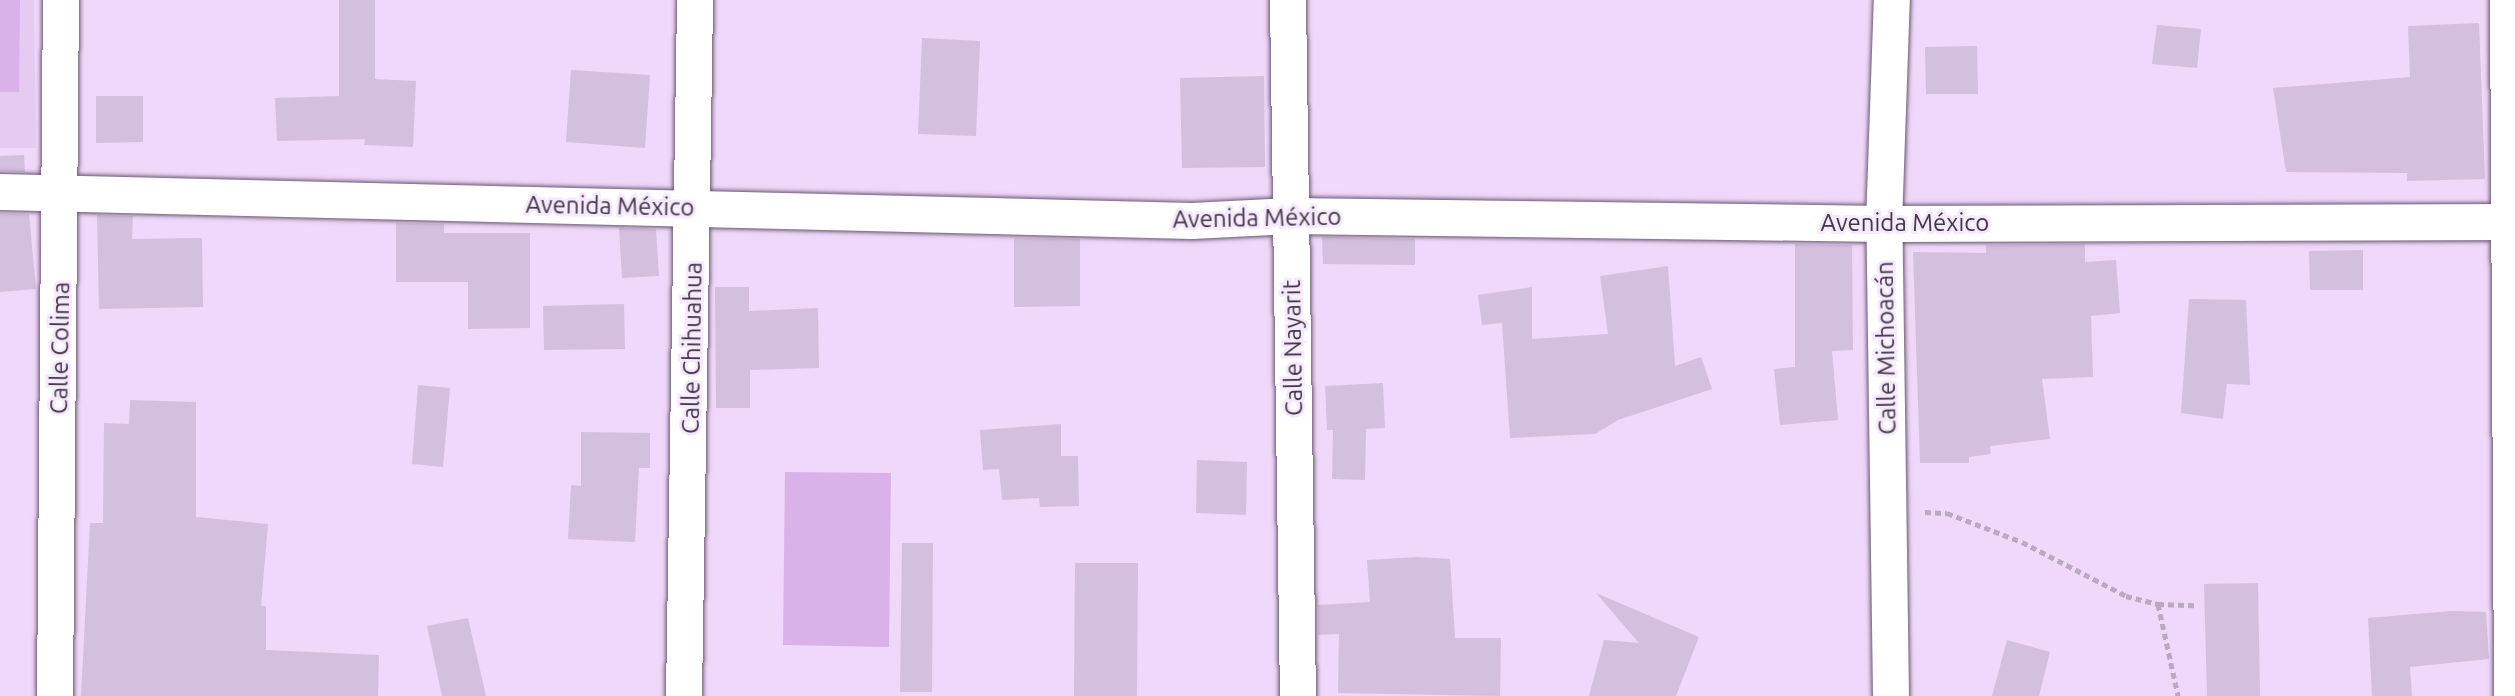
<!DOCTYPE html>
<html>
<head>
<meta charset="utf-8">
<style>
	body { margin:0 }
	#map { position:relative; width:2515px; height:696px; overflow:hidden; background:#efd8f9; font-family:Ubuntu,sans-serif }
	div>[style] { position:absolute }
	[style*='--x'] { left:calc(var(--x)*1px); top:calc(var(--y)*1px); width:calc(var(--w)*1px); rotate:calc(var(--a)*1deg) }
	.built>* { inset:0; background:#e5caf1 }
	.green>* { inset:0; background:#d9b2ea }
	.building>* { inset:0; background:#d4bfde }
	.path>* { height:5px; margin-top:-2.5px; transform-origin:0; background:repeating-linear-gradient(90deg,#bba8c3 0 6px,transparent 0 10px) }
	.roads { filter:drop-shadow(0 0 2px #6a5773) drop-shadow(0 0 2px #6a5773) }
	.minor>* { height:36px; margin:-18px; padding:0 18px; transform-origin:18px; border-radius:18px; background:#fff }
	span { translate:-50% -50%; white-space:nowrap; text-align:center; line-height:1.15; -webkit-text-stroke:6px #f7e9fd; paint-order:stroke }
	.street-label { font-size:24px; color:#413845 }
</style>
</head>
<body>
<div id="map">
	<div class="built">
		<i style="clip-path:polygon(0 0,34px 0,36px 148px,0 148px)"></i>
	</div>
	<div class="green">
		<i style="clip-path:polygon(0 0,20px 0,19px 92px,0 92px)"></i>
		<i style="clip-path:polygon(785px 472px,891px 473px,889px 647px,783px 645px)"></i>
	</div>
	<div class="building">
		<i style="clip-path:polygon(339px 0,375px 0,375px 79px,416px 81px,413px 147px,364px 145px,365px 139px,277px 141px,275px 98px,339px 96px)"></i>
		<i style="clip-path:polygon(2479px 23px,2485px 179px,2407px 181px,2407px 173px,2286px 172px,2273px 88px,2410px 77px,2408px 26px)"></i>
		<i style="clip-path:polygon(2157px 25px,2201px 29px,2197px 68px,2152px 64px)"></i>
		<i style="clip-path:polygon(922px 38px,980px 41px,976px 136px,918px 134px)"></i>
		<i style="clip-path:polygon(1977px 46px,1978px 94px,1926px 94px,1925px 47px)"></i>
		<i style="clip-path:polygon(571px 70px,650px 75px,645px 148px,566px 142px)"></i>
		<i style="clip-path:polygon(1264px 76px,1265px 167px,1182px 168px,1180px 78px)"></i>
		<i style="clip-path:polygon(96px 96px,143px 96px,143px 142px,96px 143px)"></i>
		<i style="clip-path:polygon(24px 155px,25px 172px,0 171px,0 156px)"></i>
		<i style="clip-path:polygon(0 213px,29px 214px,36px 289px,0 292px)"></i>
		<i style="clip-path:polygon(97px 215px,133px 216px,132px 239px,202px 238px,203px 307px,99px 309px)"></i>
		<i style="clip-path:polygon(396px 223px,444px 224px,444px 233px,530px 233px,530px 328px,468px 329px,468px 282px,396px 282px)"></i>
		<i style="clip-path:polygon(619px 228px,656px 229px,659px 276px,622px 278px)"></i>
		<i style="clip-path:polygon(1322px 237px,1415px 239px,1415px 265px,1323px 264px)"></i>
		<i style="clip-path:polygon(1014px 238px,1080px 239px,1080px 306px,1014px 307px)"></i>
		<i style="clip-path:polygon(1795px 244px,1852px 245px,1853px 350px,1832px 351px,1838px 420px,1780px 425px,1774px 369px,1795px 367px)"></i>
		<i style="clip-path:polygon(2085px 244px,2085px 262px,2116px 260px,2120px 313px,2091px 316px,2093px 377px,2042px 379px,2050px 439px,1990px 446px,1991px 454px,1969px 457px,1969px 463px,1920px 463px,1913px 252px,1986px 253px,1986px 245px)"></i>
		<i style="clip-path:polygon(2363px 250px,2363px 290px,2310px 290px,2309px 251px)"></i>
		<i style="clip-path:polygon(1668px 266px,1675px 366px,1701px 357px,1712px 389px,1618px 420px,1595px 434px,1510px 438px,1502px 323px,1482px 325px,1478px 295px,1532px 287px,1532px 339px,1608px 334px,1600px 276px)"></i>
		<i style="clip-path:polygon(715px 287px,749px 287px,749px 311px,818px 308px,819px 368px,750px 370px,750px 408px,716px 408px)"></i>
		<i style="clip-path:polygon(2189px 299px,2246px 300px,2250px 385px,2227px 384px,2223px 419px,2181px 413px)"></i>
		<i style="clip-path:polygon(624px 304px,625px 349px,544px 350px,543px 306px)"></i>
		<i style="clip-path:polygon(1383px 383px,1385px 428px,1366px 429px,1365px 480px,1332px 479px,1333px 430px,1327px 430px,1325px 386px)"></i>
		<i style="clip-path:polygon(418px 385px,450px 388px,443px 467px,412px 464px)"></i>
		<i style="clip-path:polygon(130px 400px,196px 402px,196px 517px,268px 524px,261px 606px,266px 606px,266px 650px,379px 655px,378px 696px,81px 696px,90px 523px,103px 523px,104px 423px,129px 424px)"></i>
		<i style="clip-path:polygon(1061px 424px,1061px 456px,1078px 456px,1079px 506px,1040px 507px,1039px 498px,1002px 500px,999px 469px,983px 470px,980px 430px)"></i>
		<i style="clip-path:polygon(581px 432px,650px 433px,650px 468px,639px 468px,635px 542px,568px 539px,571px 485px,581px 486px)"></i>
		<i style="clip-path:polygon(1197px 460px,1247px 462px,1246px 515px,1196px 513px)"></i>
		<i style="clip-path:polygon(902px 543px,933px 543px,932px 692px,900px 692px)"></i>
		<i style="clip-path:polygon(1417px 557px,1450px 559px,1455px 638px,1501px 638px,1500px 696px,1338px 693px,1339px 634px,1318px 635px,1318px 605px,1370px 602px,1367px 560px)"></i>
		<i style="clip-path:polygon(1075px 563px,1138px 563px,1137px 696px,1074px 696px)"></i>
		<i style="clip-path:polygon(2258px 583px,2260px 696px,2207px 696px,2204px 584px)"></i>
		<i style="clip-path:polygon(1596px 593px,1699px 637px,1676px 696px,1589px 696px,1604px 640px,1639px 643px)"></i>
		<i style="clip-path:polygon(2451px 611px,2486px 612px,2489px 659px,2410px 667px,2412px 696px,2372px 696px,2368px 618px)"></i>
		<i style="clip-path:polygon(468px 618px,486px 696px,442px 696px,427px 626px)"></i>
		<i style="clip-path:polygon(2007px 640px,2050px 652px,2039px 696px,1992px 696px)"></i>
	</div>
	<div class="path">
		<i style="--x:1925;--y:512;--w:22;--a:3"></i>
		<i style="--x:1947;--y:513;--w:80;--a:21.1"></i>
		<i style="--x:2022;--y:542;--w:117;--a:27.4"></i>
		<i style="--x:2126;--y:596;--w:33;--a:14"></i>
		<i style="--x:2158;--y:604;--w:36;--a:2"></i>
		<i style="--x:2158;--y:604;--w:94;--a:77.7"></i>
	</div>
	<div class="roads">
		<div class="minor">
			<i style="--x:1288;--y:0;--w:696;--a:89.18"></i>
			<i style="--x:2508;--y:0;--w:696;--a:89.67"></i>
			<i style="--x:0;--y:192;--w:1192;--a:1.39"></i>
			<i style="--x:1192;--y:221;--w:99;--a:-2.9"></i>
			<i style="--x:1291;--y:216;--w:593;--a:0.77"></i>
			<i style="--x:1884;--y:224;--w:631;--a:-0.18"></i>
			<i style="--x:55;--y:696;--w:696;--a:-89.51"></i>
			<i style="--x:684;--y:696;--w:696;--a:-89.09"></i>
			<i style="--x:1891;--y:696;--w:472;--a:-90.8"></i>
			<i style="--x:1884;--y:224;--w:224;--a:-88"></i>
		</div>
	</div>
	<div class="street-label">
		<span style="left:610px;top:206px;rotate:1deg">Avenida México</span>
		<span style="left:1257px;top:218px;rotate:-1deg">Avenida México</span>
		<span style="left:1905px;top:223px">Avenida México</span>
		<span style="left:60px;top:348px;rotate:-89deg">Calle Colima</span>
		<span style="left:692px;top:348px;rotate:-89deg">Calle Chihuahua</span>
		<span style="left:1293px;top:348px;rotate:-91deg">Calle Nayarit</span>
		<span style="left:1886px;top:348px;rotate:-91deg">Calle Michoacán</span>
	</div>
</div>
</body>
</html>
